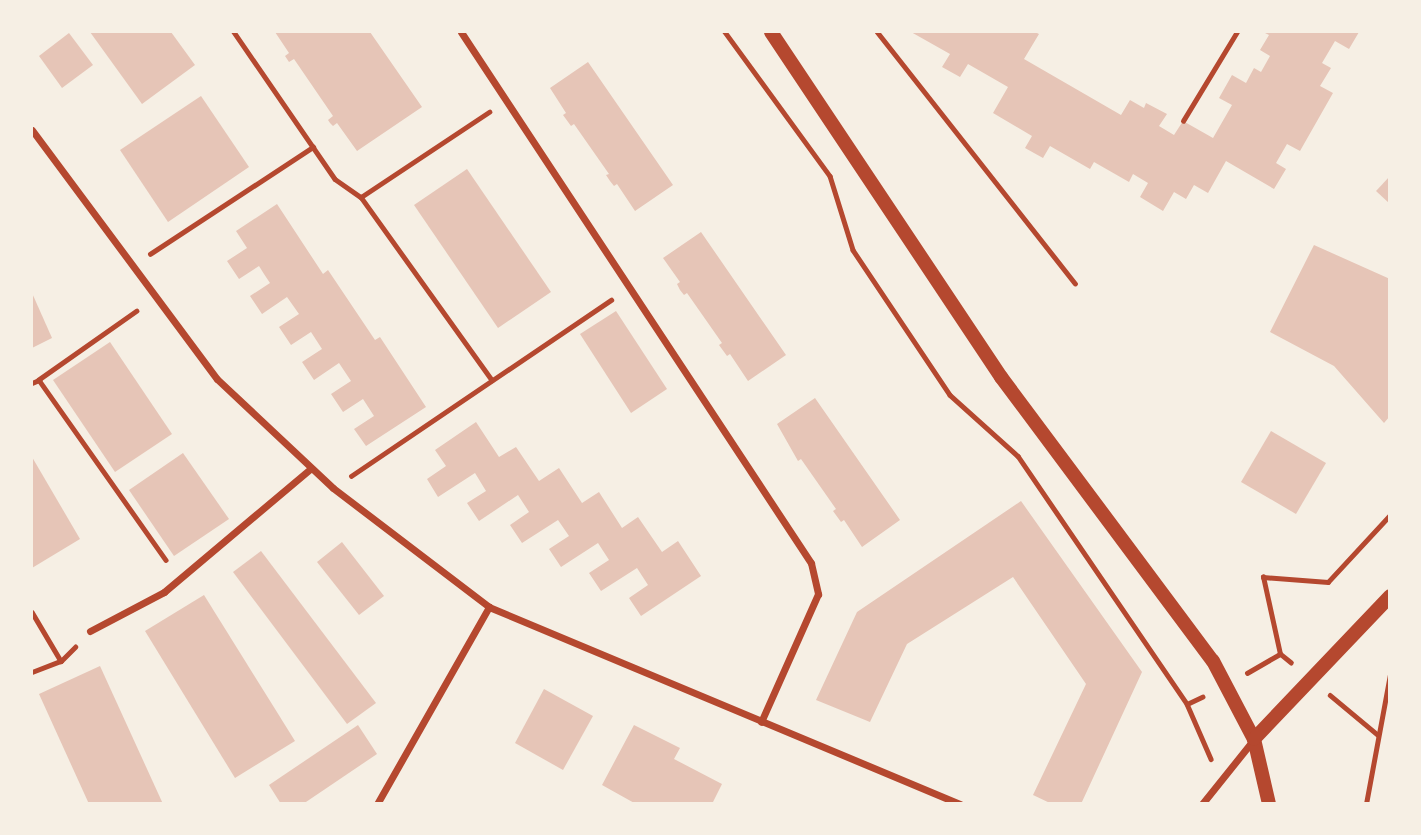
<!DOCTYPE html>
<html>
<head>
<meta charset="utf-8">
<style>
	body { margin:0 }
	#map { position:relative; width:1421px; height:835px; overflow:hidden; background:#f6efe4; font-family:"Golos Text",sans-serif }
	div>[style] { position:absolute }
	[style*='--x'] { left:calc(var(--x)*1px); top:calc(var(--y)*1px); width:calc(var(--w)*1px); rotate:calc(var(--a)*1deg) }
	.building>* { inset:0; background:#e6c5b7 }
	.path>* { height:4.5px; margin:-2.25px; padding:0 2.25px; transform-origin:2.25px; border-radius:2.25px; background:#b5482f }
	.service>* { height:5px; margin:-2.5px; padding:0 2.5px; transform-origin:2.5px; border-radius:2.5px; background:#b5482f }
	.minor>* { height:7px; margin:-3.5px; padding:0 3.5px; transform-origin:3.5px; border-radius:3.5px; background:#b5482f }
	.secondary>* { height:14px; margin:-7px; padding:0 7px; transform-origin:7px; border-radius:7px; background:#b5482f }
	span { translate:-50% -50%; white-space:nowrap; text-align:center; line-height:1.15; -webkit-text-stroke:7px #f6efe4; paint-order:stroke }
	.frame { position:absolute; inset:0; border:33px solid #f6efe4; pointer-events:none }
</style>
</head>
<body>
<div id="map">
	<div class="building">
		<i style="clip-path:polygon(90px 32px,171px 32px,195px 65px,142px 104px)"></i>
		<i style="clip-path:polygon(275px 32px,370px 32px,422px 107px,357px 151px,337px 123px,333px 126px,330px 123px,328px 120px,333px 116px,294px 59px,289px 62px,285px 56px,289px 53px)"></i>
		<i style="clip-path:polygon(911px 32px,1035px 32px,1039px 34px,1024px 59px,1121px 115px,1130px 100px,1144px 108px,1146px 103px,1167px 114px,1159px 126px,1174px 135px,1183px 121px,1213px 138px,1232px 105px,1219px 98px,1232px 75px,1246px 83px,1254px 68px,1261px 72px,1270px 56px,1260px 50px,1269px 35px,1263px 32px,1359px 32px,1349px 49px,1335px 41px,1322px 63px,1331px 68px,1320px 86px,1333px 93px,1300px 151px,1287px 144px,1276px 163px,1286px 169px,1274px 189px,1226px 161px,1208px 193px,1194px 185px,1186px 199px,1174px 192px,1163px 211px,1140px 197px,1148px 183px,1133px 174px,1129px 182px,1094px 162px,1090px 169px,1050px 146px,1043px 158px,1025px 148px,1032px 136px,993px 113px,1008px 87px,968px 64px,960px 77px,942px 67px,950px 54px)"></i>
		<i style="clip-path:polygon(69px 33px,93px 65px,62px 88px,39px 56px)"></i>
		<i style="clip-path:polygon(588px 62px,673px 185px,635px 211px,617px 184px,614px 186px,610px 181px,606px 175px,609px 174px,574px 124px,571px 126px,563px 115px,566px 113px,550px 88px)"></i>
		<i style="clip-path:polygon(201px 96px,249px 167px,168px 222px,120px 150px)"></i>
		<i style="clip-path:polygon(467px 169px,551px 292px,498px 328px,414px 205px)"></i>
		<i style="clip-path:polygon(1390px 176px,1390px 204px,1376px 191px)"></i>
		<i style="clip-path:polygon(277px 204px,323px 274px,328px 270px,375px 340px,380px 337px,426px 407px,366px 446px,354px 429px,374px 416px,363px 399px,343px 412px,331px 394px,351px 381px,339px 363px,314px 380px,302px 362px,322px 349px,311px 332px,291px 345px,279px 327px,299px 314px,287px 297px,262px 314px,250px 296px,270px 283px,264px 274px,259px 266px,239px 279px,227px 261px,247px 248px,236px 231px)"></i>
		<i style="clip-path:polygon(701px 232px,786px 355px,748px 381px,730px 354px,727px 356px,719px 345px,722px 343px,687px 293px,684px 295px,680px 290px,677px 284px,680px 282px,663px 258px)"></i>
		<i style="clip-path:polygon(1314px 245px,1390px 279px,1390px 416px,1384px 423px,1334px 366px,1270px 332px)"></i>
		<i style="clip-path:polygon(32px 293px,52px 338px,32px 348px)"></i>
		<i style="clip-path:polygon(616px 311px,667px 389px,631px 413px,580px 334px)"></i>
		<i style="clip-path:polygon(110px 342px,172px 434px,115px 472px,53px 380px)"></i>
		<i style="clip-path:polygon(815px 398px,900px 520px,862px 547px,844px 520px,841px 522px,833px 511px,836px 509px,801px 459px,798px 461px,777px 424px)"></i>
		<i style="clip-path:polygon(476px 422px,499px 457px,516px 447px,539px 481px,559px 468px,582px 503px,599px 492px,622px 528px,638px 517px,662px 552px,678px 541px,701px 576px,641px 616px,629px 598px,648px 585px,637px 568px,601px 591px,589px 573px,609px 560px,598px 543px,561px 567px,549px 549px,569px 536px,558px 520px,522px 543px,510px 525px,529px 512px,518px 495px,479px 521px,467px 503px,486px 491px,475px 473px,438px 497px,427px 479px,446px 466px,435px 450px)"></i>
		<i style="clip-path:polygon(1271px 431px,1326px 463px,1296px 514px,1241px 482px)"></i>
		<i style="clip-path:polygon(183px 453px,229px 519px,174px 556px,129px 490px)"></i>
		<i style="clip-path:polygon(32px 457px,80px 539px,32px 568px)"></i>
		<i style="clip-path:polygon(1021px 501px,1142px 672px,1081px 804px,1052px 804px,1033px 795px,1086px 684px,1013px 577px,907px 644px,870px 722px,816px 700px,857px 612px)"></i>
		<i style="clip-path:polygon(342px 542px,384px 596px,359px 615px,317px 562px)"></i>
		<i style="clip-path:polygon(261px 551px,376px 703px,347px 724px,233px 572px)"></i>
		<i style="clip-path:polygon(204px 595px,295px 741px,235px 778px,145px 631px)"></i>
		<i style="clip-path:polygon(100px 666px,163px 804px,89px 804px,39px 694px)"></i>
		<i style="clip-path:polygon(544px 689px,593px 716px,563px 770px,515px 743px)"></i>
		<i style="clip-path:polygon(358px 725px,377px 754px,303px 804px,281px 804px,269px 785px)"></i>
		<i style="clip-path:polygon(634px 725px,680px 748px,674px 759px,722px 784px,712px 804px,636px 804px,602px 785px)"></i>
	</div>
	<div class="path">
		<i style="--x:234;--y:32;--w:178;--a:55.5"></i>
		<i style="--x:335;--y:179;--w:32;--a:35"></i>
		<i style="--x:361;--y:197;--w:225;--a:54.4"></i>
		<i style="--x:725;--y:32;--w:178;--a:53.9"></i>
		<i style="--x:830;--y:176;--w:77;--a:72.7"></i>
		<i style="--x:853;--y:250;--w:174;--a:56.2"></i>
		<i style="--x:950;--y:395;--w:91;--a:41.9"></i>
		<i style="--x:1018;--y:456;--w:300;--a:55.7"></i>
		<i style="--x:1187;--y:704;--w:60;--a:66.4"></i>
		<i style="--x:1183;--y:121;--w:104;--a:-58.8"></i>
		<i style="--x:361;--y:197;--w:154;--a:-33.6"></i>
		<i style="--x:150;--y:254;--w:195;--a:-33.3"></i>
		<i style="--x:137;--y:311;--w:120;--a:144.9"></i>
		<i style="--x:39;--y:380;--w:220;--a:54.8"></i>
		<i style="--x:32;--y:383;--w:8;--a:-23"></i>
		<i style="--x:351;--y:476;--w:314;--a:-34.1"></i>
		<i style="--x:32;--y:612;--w:57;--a:59.4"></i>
		<i style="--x:1291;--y:663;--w:14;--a:-141"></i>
		<i style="--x:1280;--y:654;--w:79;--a:-102.4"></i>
		<i style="--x:1263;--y:577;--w:65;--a:4.4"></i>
		<i style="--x:1328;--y:582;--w:91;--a:-47.2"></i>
		<i style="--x:32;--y:672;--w:31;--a:-21"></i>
		<i style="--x:61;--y:661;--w:20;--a:-45"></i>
		<i style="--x:1247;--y:673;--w:38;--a:-30"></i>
		<i style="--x:1330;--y:695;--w:62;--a:39.8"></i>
		<i style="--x:1187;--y:704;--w:17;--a:-25"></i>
		<i style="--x:1366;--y:804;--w:132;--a:-79.5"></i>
	</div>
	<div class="service">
		<i style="--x:877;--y:32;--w:320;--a:51.8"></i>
	</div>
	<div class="minor">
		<i style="--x:461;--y:32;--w:636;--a:56.61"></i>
		<i style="--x:811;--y:563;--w:32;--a:77"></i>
		<i style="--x:818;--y:594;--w:140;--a:114"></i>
		<i style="--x:32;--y:130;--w:310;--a:53.4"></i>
		<i style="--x:217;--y:379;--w:159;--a:43.2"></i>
		<i style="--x:333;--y:488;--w:196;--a:37.3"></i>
		<i style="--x:489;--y:607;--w:511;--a:22.7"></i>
		<i style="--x:90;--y:631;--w:84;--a:-27.8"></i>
		<i style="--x:164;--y:592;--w:192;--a:-40.1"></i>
		<i style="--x:377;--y:804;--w:227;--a:-60.4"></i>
		<i style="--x:1202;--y:804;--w:83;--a:-51.3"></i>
	</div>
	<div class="secondary">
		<i style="--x:771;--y:32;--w:415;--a:56.3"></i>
		<i style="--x:1001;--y:377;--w:354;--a:53.3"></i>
		<i style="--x:1213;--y:661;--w:88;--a:62.3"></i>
		<i style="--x:1254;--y:739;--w:67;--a:77"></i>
		<i style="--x:1254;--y:739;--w:197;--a:-46.4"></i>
	</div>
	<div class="frame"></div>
</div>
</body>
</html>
